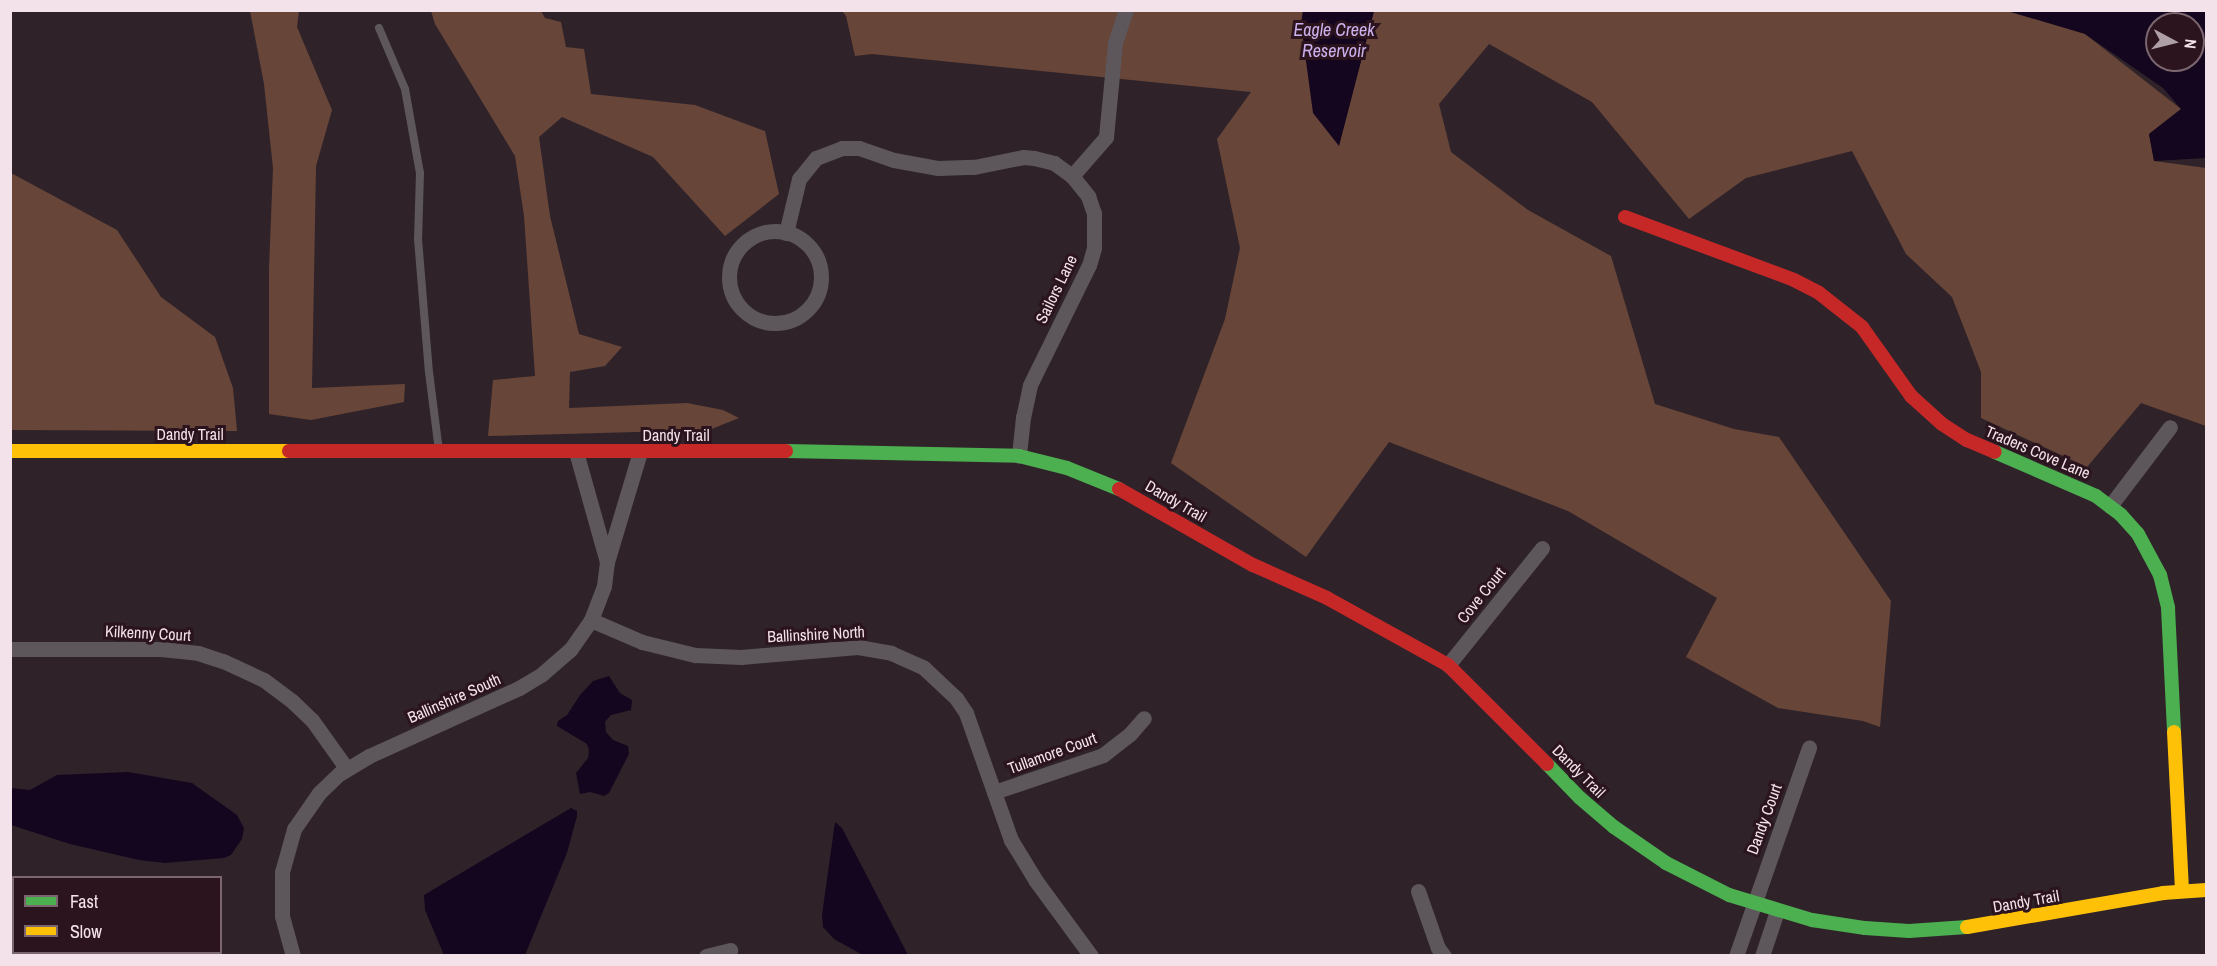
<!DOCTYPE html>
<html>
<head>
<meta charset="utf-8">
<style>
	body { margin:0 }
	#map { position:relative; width:2217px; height:966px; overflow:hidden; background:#2f2329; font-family:"Archivo Narrow",sans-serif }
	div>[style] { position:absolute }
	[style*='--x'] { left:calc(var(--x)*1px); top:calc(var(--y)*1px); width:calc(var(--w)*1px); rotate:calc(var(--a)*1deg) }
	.forest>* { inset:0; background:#684539 }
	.water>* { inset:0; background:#14061f }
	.lane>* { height:8px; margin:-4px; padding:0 4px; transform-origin:4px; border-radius:4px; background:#5d575b }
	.street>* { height:15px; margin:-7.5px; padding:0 7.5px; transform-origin:7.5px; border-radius:7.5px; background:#5d575b }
	.street>.ring { margin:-7.5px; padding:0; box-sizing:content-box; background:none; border:15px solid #5d575b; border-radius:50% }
	.fast>* { height:14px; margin:-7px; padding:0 7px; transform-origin:7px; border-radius:7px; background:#4caf50 }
	.slow>* { height:14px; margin:-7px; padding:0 7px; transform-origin:7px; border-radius:7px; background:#ffc107 }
	.jam>* { height:14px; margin:-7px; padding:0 7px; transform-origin:7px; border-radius:7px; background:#c62828 }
	span { translate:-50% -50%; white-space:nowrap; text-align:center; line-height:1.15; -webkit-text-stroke:6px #2b141e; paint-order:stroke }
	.street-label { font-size:16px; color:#f3e2e9 }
	.water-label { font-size:18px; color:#ccb1ee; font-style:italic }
	.frame { position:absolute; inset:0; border:12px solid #f3e2e9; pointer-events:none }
	.legend { position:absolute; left:12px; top:876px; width:210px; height:78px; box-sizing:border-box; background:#2b141e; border:2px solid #7b666f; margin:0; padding:8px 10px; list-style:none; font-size:18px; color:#f3e2e9 }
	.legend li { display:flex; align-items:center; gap:12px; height:30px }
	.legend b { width:30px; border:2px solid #7b666f }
	.north { position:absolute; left:2145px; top:12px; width:60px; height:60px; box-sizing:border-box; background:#2b141e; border:2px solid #7b666f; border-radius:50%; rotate:97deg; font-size:16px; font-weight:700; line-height:24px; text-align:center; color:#f3e2e9 }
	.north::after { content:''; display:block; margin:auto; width:21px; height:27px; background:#ae9fa6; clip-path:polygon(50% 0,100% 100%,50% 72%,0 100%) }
</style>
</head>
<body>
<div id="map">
	<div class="forest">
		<i style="clip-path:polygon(250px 11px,299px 11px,297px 27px,332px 110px,316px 166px,312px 388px,405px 384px,404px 402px,311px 420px,269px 414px,269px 268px,273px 168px,264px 84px)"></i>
		<i style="clip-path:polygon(431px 11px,541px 11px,545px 18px,561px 22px,566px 47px,584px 49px,591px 94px,695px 105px,765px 131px,779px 194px,725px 236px,653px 157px,562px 117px,539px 137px,550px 216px,579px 334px,622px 347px,605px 366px,570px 372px,569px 408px,687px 403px,723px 410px,739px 418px,709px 430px,488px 436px,493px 380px,535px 376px,524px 216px,515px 156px,435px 24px)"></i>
		<i style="clip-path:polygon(842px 11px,1303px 11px,1301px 24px,1339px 145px,1374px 11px,2040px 11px,2085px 34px,2181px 109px,2149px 134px,2154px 161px,2206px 168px,2206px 426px,2141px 403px,2087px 467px,1981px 418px,1981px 372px,1952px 297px,1906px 254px,1852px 151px,1746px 178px,1689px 219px,1592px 102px,1489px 44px,1439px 104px,1451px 152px,1528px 210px,1611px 256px,1655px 404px,1734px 429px,1779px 437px,1891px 601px,1880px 727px,1863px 721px,1778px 708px,1686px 657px,1717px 598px,1568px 511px,1389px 442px,1306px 557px,1171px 463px,1225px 319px,1240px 248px,1217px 139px,1251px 92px,872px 54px,855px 56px,846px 16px)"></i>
		<i style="clip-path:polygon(11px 173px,117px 230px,161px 297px,215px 337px,233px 388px,237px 431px,11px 430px)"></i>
	</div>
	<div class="water">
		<i style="clip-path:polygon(1303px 11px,1374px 11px,1339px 146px,1313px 113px,1301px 24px)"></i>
		<i style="clip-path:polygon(evenodd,2007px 11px,2206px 11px,2206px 158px,2154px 161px,2149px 134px,2181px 109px,2163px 88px,2085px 34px,2007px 11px,2157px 24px,2193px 24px,2193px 60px,2157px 60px,2157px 24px)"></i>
		<i style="clip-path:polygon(609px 676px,620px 693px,632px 700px,631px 710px,611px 715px,605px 722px,606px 732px,613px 740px,628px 746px,629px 754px,609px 793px,604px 796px,590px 792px,580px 794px,576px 773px,588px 758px,589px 750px,587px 744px,557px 726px,558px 721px,567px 715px,580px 695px,593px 681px)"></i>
		<i style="clip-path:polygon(128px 772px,192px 783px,237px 815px,244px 828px,242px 839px,231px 855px,224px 858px,165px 863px,139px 860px,70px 844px,11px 825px,11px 788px,30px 790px,57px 775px)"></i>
		<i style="clip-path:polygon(571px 808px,577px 811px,577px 816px,567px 853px,525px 955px,444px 955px,425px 910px,424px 895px)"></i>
		<i style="clip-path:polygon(835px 822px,842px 828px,908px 955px,863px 955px,834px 939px,823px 927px,822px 915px)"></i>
	</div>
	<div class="lane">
		<i style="--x:379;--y:28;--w:66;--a:66.9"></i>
		<i style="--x:405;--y:89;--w:85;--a:79.9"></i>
		<i style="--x:420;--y:173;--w:66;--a:91.7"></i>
		<i style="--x:418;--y:239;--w:133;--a:85.3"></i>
		<i style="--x:429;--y:372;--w:80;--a:82.8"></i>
	</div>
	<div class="street">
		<i style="--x:1072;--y:176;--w:52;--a:-48.9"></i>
		<i style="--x:1106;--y:137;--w:94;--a:-84.5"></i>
		<i style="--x:1115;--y:43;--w:35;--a:-72"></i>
		<i class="ring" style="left:729px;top:231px;width:77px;height:77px"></i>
		<i style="--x:786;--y:233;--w:56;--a:-76.5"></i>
		<i style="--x:799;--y:179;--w:27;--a:-51"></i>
		<i style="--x:816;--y:158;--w:28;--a:-21"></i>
		<i style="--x:842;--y:148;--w:17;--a:0"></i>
		<i style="--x:859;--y:148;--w:37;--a:19"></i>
		<i style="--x:894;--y:160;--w:45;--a:10.3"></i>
		<i style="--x:938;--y:168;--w:36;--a:-2"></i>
		<i style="--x:974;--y:167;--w:50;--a:-11.5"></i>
		<i style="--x:1023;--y:157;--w:11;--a:5"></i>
		<i style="--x:1034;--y:158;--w:21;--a:14"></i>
		<i style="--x:1054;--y:163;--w:22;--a:36"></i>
		<i style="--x:1072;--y:176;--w:26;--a:51"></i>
		<i style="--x:1088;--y:196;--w:18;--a:71"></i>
		<i style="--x:1094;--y:213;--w:35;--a:90"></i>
		<i style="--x:1094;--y:248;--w:18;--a:106"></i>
		<i style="--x:1089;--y:265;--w:134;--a:116.2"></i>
		<i style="--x:1030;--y:385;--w:33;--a:102"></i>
		<i style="--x:1023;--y:417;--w:39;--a:96"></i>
		<i style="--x:2110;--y:506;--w:99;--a:-52.8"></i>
		<i style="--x:607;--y:562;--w:115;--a:-73.3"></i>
		<i style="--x:591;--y:620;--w:56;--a:23.3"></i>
		<i style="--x:642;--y:642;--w:55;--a:13.8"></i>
		<i style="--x:695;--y:655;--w:46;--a:2.5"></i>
		<i style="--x:741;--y:657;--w:117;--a:-4.9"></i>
		<i style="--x:858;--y:647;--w:34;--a:10"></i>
		<i style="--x:891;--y:653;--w:36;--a:24"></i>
		<i style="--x:924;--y:668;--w:44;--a:43.2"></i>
		<i style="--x:956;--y:698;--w:18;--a:56"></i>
		<i style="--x:966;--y:713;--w:135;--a:70.5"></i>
		<i style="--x:1011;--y:840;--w:48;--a:58.6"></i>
		<i style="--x:1036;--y:881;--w:93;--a:53.7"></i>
		<i style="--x:10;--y:649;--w:151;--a:0"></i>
		<i style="--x:161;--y:649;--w:37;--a:6"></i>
		<i style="--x:198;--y:653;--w:26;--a:18"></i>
		<i style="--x:223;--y:661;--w:45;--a:24.9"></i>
		<i style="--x:264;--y:680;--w:35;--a:37"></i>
		<i style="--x:292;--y:701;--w:28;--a:44"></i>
		<i style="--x:312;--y:720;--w:60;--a:54.5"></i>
		<i style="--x:1448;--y:665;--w:150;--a:-51.2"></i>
		<i style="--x:994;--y:792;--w:115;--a:-18.7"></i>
		<i style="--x:1103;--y:755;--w:34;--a:-38"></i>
		<i style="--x:1130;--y:734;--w:21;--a:-49"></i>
		<i style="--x:1418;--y:891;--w:60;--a:70.7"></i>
		<i style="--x:1438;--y:948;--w:10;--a:53"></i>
		<i style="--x:293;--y:956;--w:41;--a:-105.4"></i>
		<i style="--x:282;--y:916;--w:44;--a:-90"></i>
		<i style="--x:282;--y:872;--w:45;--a:-74.4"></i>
		<i style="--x:294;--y:829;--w:44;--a:-55.2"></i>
		<i style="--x:319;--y:793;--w:28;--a:-44"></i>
		<i style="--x:339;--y:774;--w:35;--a:-31"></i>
		<i style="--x:369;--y:756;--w:165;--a:-24.4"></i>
		<i style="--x:519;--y:688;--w:27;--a:-31"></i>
		<i style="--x:542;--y:674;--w:37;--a:-41"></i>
		<i style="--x:570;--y:650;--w:37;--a:-55"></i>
		<i style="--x:591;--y:620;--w:36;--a:-69"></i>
		<i style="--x:604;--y:586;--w:24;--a:-83"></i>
		<i style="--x:607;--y:562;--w:114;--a:-105.7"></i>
		<i style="--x:706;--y:956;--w:25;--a:-14"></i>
		<i style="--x:1736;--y:956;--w:221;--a:-70.7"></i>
		<i style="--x:1762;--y:956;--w:47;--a:-71.6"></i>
	</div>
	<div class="fast">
		<i style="--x:786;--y:451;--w:233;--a:1.2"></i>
		<i style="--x:1019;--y:456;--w:49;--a:14"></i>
		<i style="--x:1067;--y:468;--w:56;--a:22"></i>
		<i style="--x:1995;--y:452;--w:110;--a:23.5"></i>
		<i style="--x:2096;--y:496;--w:31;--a:37"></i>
		<i style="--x:2121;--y:515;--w:25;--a:48"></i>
		<i style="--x:2138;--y:534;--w:47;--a:61.8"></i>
		<i style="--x:2160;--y:575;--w:34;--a:76"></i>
		<i style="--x:2168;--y:608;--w:124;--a:87.2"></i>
		<i style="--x:1547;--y:764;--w:47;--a:45.9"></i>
		<i style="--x:1580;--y:798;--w:45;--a:40.5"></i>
		<i style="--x:1614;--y:827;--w:63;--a:34.7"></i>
		<i style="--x:1666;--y:863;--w:71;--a:26.9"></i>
		<i style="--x:1729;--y:895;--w:87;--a:16.8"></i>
		<i style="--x:1812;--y:920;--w:54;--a:8.6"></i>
		<i style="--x:1865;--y:928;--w:44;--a:3.9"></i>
		<i style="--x:1909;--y:931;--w:58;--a:-3.9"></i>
	</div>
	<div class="slow">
		<i style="--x:10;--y:451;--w:279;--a:0"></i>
		<i style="--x:2174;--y:732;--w:158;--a:87.1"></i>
		<i style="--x:1967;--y:927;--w:199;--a:-9.8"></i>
		<i style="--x:2163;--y:893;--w:43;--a:-4"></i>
	</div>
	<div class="jam">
		<i style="--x:1625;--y:217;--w:180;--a:20.4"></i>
		<i style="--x:1794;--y:280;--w:28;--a:27"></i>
		<i style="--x:1819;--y:293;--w:55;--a:38.3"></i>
		<i style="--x:1862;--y:327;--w:85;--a:54.6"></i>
		<i style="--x:1911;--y:396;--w:42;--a:42.1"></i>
		<i style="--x:1942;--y:424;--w:30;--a:33"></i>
		<i style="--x:1967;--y:440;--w:30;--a:23"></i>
		<i style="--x:289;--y:451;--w:497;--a:0"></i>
		<i style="--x:1119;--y:489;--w:154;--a:29.6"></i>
		<i style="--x:1253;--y:565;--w:81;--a:24"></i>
		<i style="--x:1327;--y:598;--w:138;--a:29"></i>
		<i style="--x:1448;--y:665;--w:140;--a:45"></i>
	</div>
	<div class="street-label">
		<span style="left:1056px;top:289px;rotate:-64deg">Sailors Lane</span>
		<span style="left:190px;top:434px">Dandy Trail</span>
		<span style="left:676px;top:435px">Dandy Trail</span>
		<span style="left:2038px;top:452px;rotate:23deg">Traders Cove Lane</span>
		<span style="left:1176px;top:501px;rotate:30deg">Dandy Trail</span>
		<span style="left:1481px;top:595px;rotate:-51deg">Cove Court</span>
		<span style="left:148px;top:633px;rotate:3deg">Kilkenny Court</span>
		<span style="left:816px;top:634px;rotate:-3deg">Ballinshire North</span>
		<span style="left:454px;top:698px;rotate:-24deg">Ballinshire South</span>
		<span style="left:1052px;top:753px;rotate:-20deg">Tullamore Court</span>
		<span style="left:1579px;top:771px;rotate:45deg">Dandy Trail</span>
		<span style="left:1764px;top:819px;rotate:-70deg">Dandy Court</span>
		<span style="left:2026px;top:901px;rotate:-10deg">Dandy Trail</span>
	</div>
	<div class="water-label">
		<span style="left:1334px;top:41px">Eagle Creek<br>Reservoir</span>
	</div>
	<div class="frame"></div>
	<ul class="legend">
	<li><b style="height:8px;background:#4caf50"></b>Fast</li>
	<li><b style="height:8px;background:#ffc107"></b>Slow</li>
	</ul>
	<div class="north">N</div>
</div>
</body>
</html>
